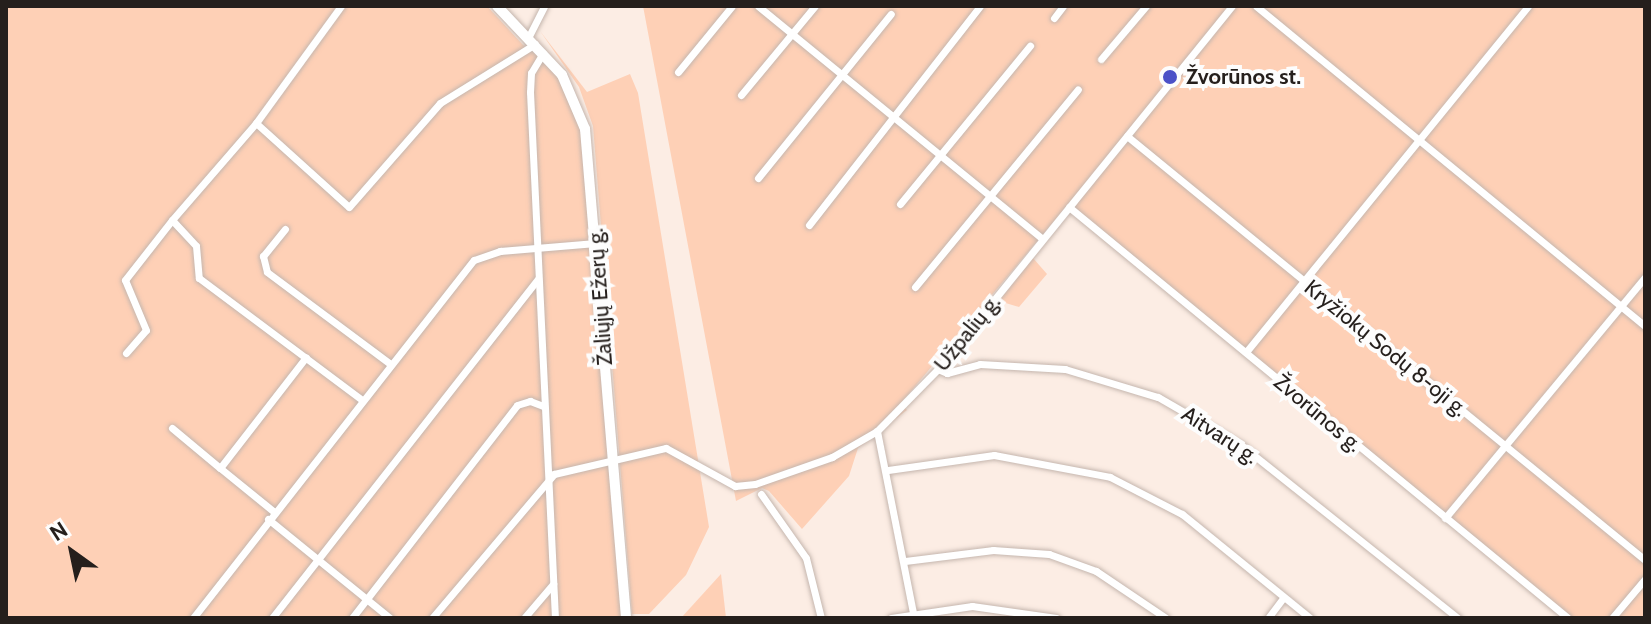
<!DOCTYPE html>
<html>
<head>
<meta charset="utf-8">
<style>
	body { margin:0 }
	#map { position:relative; width:1651px; height:624px; overflow:hidden; background:#fcede4; font-family:Cabin,sans-serif }
	div>[style] { position:absolute }
	[style*='--x'] { left:calc(var(--x)*1px); top:calc(var(--y)*1px); width:calc(var(--w)*1px); rotate:calc(var(--a)*1deg) }
	.green>* { inset:0; background:#fed0b6 }
	.roads { filter:drop-shadow(0 0 2px #c5b6ae) drop-shadow(0 0 2px #c5b6ae) }
	.minor>* { height:7px; margin:-3.5px; padding:0 3.5px; transform-origin:3.5px; border-radius:3.5px; background:#fff }
	.secondary>* { height:10px; margin:-5px; padding:0 5px; transform-origin:5px; border-radius:5px; background:#fff }
	.dots>* { width:22px; height:22px; translate:-50% -50%; box-sizing:border-box; border:4px solid #fdfdfd; border-radius:50% }
	span { translate:-50% -50%; white-space:nowrap; text-align:center; line-height:1.15; -webkit-text-stroke:8px #fdfdfd; paint-order:stroke }
	.poi-label { font-size:22px; color:#251f1c; font-weight:700 }
	.left { translate:0 -50%; text-align:left }
	.street-label { font-size:22px; color:#251f1c }
	.frame { position:absolute; inset:0; border:8px solid #251f1c; pointer-events:none }
	.north { position:absolute; left:32px; top:512px; width:80px; height:80px; -webkit-text-stroke:6px #fdfdfd; paint-order:stroke; rotate:327deg; font-size:22px; font-weight:700; line-height:32px; text-align:center; color:#251f1c }
	.north::after { content:''; display:block; margin:auto; width:28px; height:36px; background:#251f1c; clip-path:polygon(50% 0,100% 100%,50% 72%,0 100%) }
</style>
</head>
<body>
<div id="map">
	<div class="green">
		<i style="clip-path:polygon(6px 6px,487px 6px,525px 47px,549px 63px,580px 117px,621px 618px,6px 618px)"></i>
		<i style="clip-path:polygon(643px 6px,1645px 6px,1645px 618px,1572px 618px,1065px 208px,901px 403px,907px 410px,858px 448px,849px 476px,802px 529px,769px 491px,762px 488px,736px 501px)"></i>
		<i style="clip-path:polygon(540px 31px,587px 92px,630px 74px,638px 93px,709px 527px,686px 575px,649px 614px,632px 614px,593px 126px,579px 87px)"></i>
		<i style="clip-path:polygon(1033px 258px,1047px 274px,1019px 307px,999px 301px)"></i>
		<i style="clip-path:polygon(721px 574px,726px 618px,681px 618px)"></i>
	</div>
	<div class="roads">
		<div class="minor">
			<i style="--x:341;--y:6;--w:145;--a:126"></i>
			<i style="--x:256;--y:123;--w:128;--a:130.9"></i>
			<i style="--x:172;--y:220;--w:35;--a:47"></i>
			<i style="--x:196;--y:246;--w:32;--a:85"></i>
			<i style="--x:199;--y:278;--w:202;--a:36.8"></i>
			<i style="--x:758;--y:6;--w:368;--a:39.3"></i>
			<i style="--x:1256;--y:6;--w:504;--a:39.44"></i>
			<i style="--x:1054;--y:18;--w:15;--a:-53"></i>
			<i style="--x:528;--y:38;--w:36;--a:-63"></i>
			<i style="--x:543;--y:53;--w:23;--a:121"></i>
			<i style="--x:531;--y:73;--w:19;--a:93"></i>
			<i style="--x:530;--y:92;--w:527;--a:87.28"></i>
			<i style="--x:1101;--y:59;--w:70;--a:-49.7"></i>
			<i style="--x:678;--y:72;--w:85;--a:-50.7"></i>
			<i style="--x:741;--y:95;--w:116;--a:-50.3"></i>
			<i style="--x:256;--y:123;--w:125;--a:42.1"></i>
			<i style="--x:349;--y:207;--w:138;--a:-48.8"></i>
			<i style="--x:440;--y:103;--w:112;--a:-31.8"></i>
			<i style="--x:1127;--y:136;--w:669;--a:39.3"></i>
			<i style="--x:758;--y:178;--w:211;--a:-51"></i>
			<i style="--x:900;--y:204;--w:205;--a:-50.6"></i>
			<i style="--x:1069;--y:207;--w:646;--a:39.48"></i>
			<i style="--x:809;--y:225;--w:278;--a:-52"></i>
			<i style="--x:285;--y:229;--w:35;--a:129"></i>
			<i style="--x:263;--y:256;--w:16;--a:76"></i>
			<i style="--x:267;--y:272;--w:152;--a:36.7"></i>
			<i style="--x:915;--y:287;--w:256;--a:-50.5"></i>
			<i style="--x:1246;--y:352;--w:446;--a:-50.8"></i>
			<i style="--x:126;--y:353;--w:30;--a:-49"></i>
			<i style="--x:146;--y:330;--w:54;--a:-112.8"></i>
			<i style="--x:125;--y:280;--w:76;--a:-51.9"></i>
			<i style="--x:938;--y:369;--w:10;--a:24"></i>
			<i style="--x:947;--y:373;--w:34;--a:-15"></i>
			<i style="--x:980;--y:364;--w:85;--a:3.4"></i>
			<i style="--x:1065;--y:369;--w:97;--a:16.8"></i>
			<i style="--x:1158;--y:397;--w:96;--a:30"></i>
			<i style="--x:1241;--y:445;--w:278;--a:38.6"></i>
			<i style="--x:172;--y:428;--w:62;--a:39.8"></i>
			<i style="--x:877;--y:431;--w:191;--a:78.8"></i>
			<i style="--x:888;--y:470;--w:107;--a:-8.1"></i>
			<i style="--x:994;--y:455;--w:118;--a:10.7"></i>
			<i style="--x:1110;--y:477;--w:81;--a:27.2"></i>
			<i style="--x:1182;--y:514;--w:165;--a:39.1"></i>
			<i style="--x:761;--y:494;--w:78;--a:54.9"></i>
			<i style="--x:806;--y:558;--w:62;--a:76"></i>
			<i style="--x:273;--y:511;--w:68;--a:-140.9"></i>
			<i style="--x:220;--y:468;--w:140;--a:-52.2"></i>
			<i style="--x:1445;--y:518;--w:313;--a:-50.3"></i>
			<i style="--x:268;--y:519;--w:157;--a:39.1"></i>
			<i style="--x:905;--y:561;--w:89;--a:-7.1"></i>
			<i style="--x:993;--y:550;--w:56;--a:4.1"></i>
			<i style="--x:1049;--y:554;--w:50;--a:19.9"></i>
			<i style="--x:1096;--y:571;--w:84;--a:33.9"></i>
			<i style="--x:193;--y:618;--w:455;--a:-51.9"></i>
			<i style="--x:474;--y:260;--w:28;--a:-19"></i>
			<i style="--x:500;--y:251;--w:96;--a:-4.8"></i>
			<i style="--x:272;--y:618;--w:431;--a:-51.9"></i>
			<i style="--x:352;--y:618;--w:269;--a:-52.2"></i>
			<i style="--x:517;--y:405;--w:14;--a:-17"></i>
			<i style="--x:530;--y:401;--w:14;--a:21"></i>
			<i style="--x:432;--y:618;--w:189;--a:-49.7"></i>
			<i style="--x:554;--y:474;--w:115;--a:-13.1"></i>
			<i style="--x:666;--y:448;--w:79;--a:28.8"></i>
			<i style="--x:735;--y:486;--w:20;--a:-6"></i>
			<i style="--x:755;--y:484;--w:82;--a:-19.3"></i>
			<i style="--x:832;--y:457;--w:52;--a:-30"></i>
			<i style="--x:877;--y:431;--w:87;--a:-45.5"></i>
			<i style="--x:938;--y:369;--w:467;--a:-51"></i>
			<i style="--x:524;--y:618;--w:45;--a:-49.5"></i>
			<i style="--x:891;--y:618;--w:82;--a:-8.4"></i>
			<i style="--x:972;--y:606;--w:85;--a:8.1"></i>
			<i style="--x:1268;--y:618;--w:26;--a:-53"></i>
			<i style="--x:1612;--y:618;--w:51;--a:-49.8"></i>
		</div>
		<div class="secondary">
			<i style="--x:497;--y:6;--w:95;--a:46.7"></i>
			<i style="--x:562;--y:75;--w:59;--a:66.9"></i>
			<i style="--x:585;--y:129;--w:491;--a:85.2"></i>
		</div>
	</div>
	<div class="dots">
		<i style="left:1170px;top:77px;background:#4c51c7"></i>
	</div>
	<div class="poi-label">
		<span class="left" style="left:1186px;top:77px">Žvorūnos st.</span>
	</div>
	<div class="street-label">
		<span style="left:600px;top:297px;rotate:-94deg">Žaliųjų Ežerų g.</span>
		<span style="left:967px;top:333px;rotate:-51deg">Užpalių g.</span>
		<span style="left:1386px;top:348px;rotate:39deg">Kryžiokų Sodų 8-oji g.</span>
		<span style="left:1318px;top:413px;rotate:40deg">Žvorūnos g.</span>
		<span style="left:1220px;top:435px;rotate:33deg">Aitvarų g.</span>
	</div>
	<div class="frame"></div>
	<div class="north">N</div>
</div>
</body>
</html>
